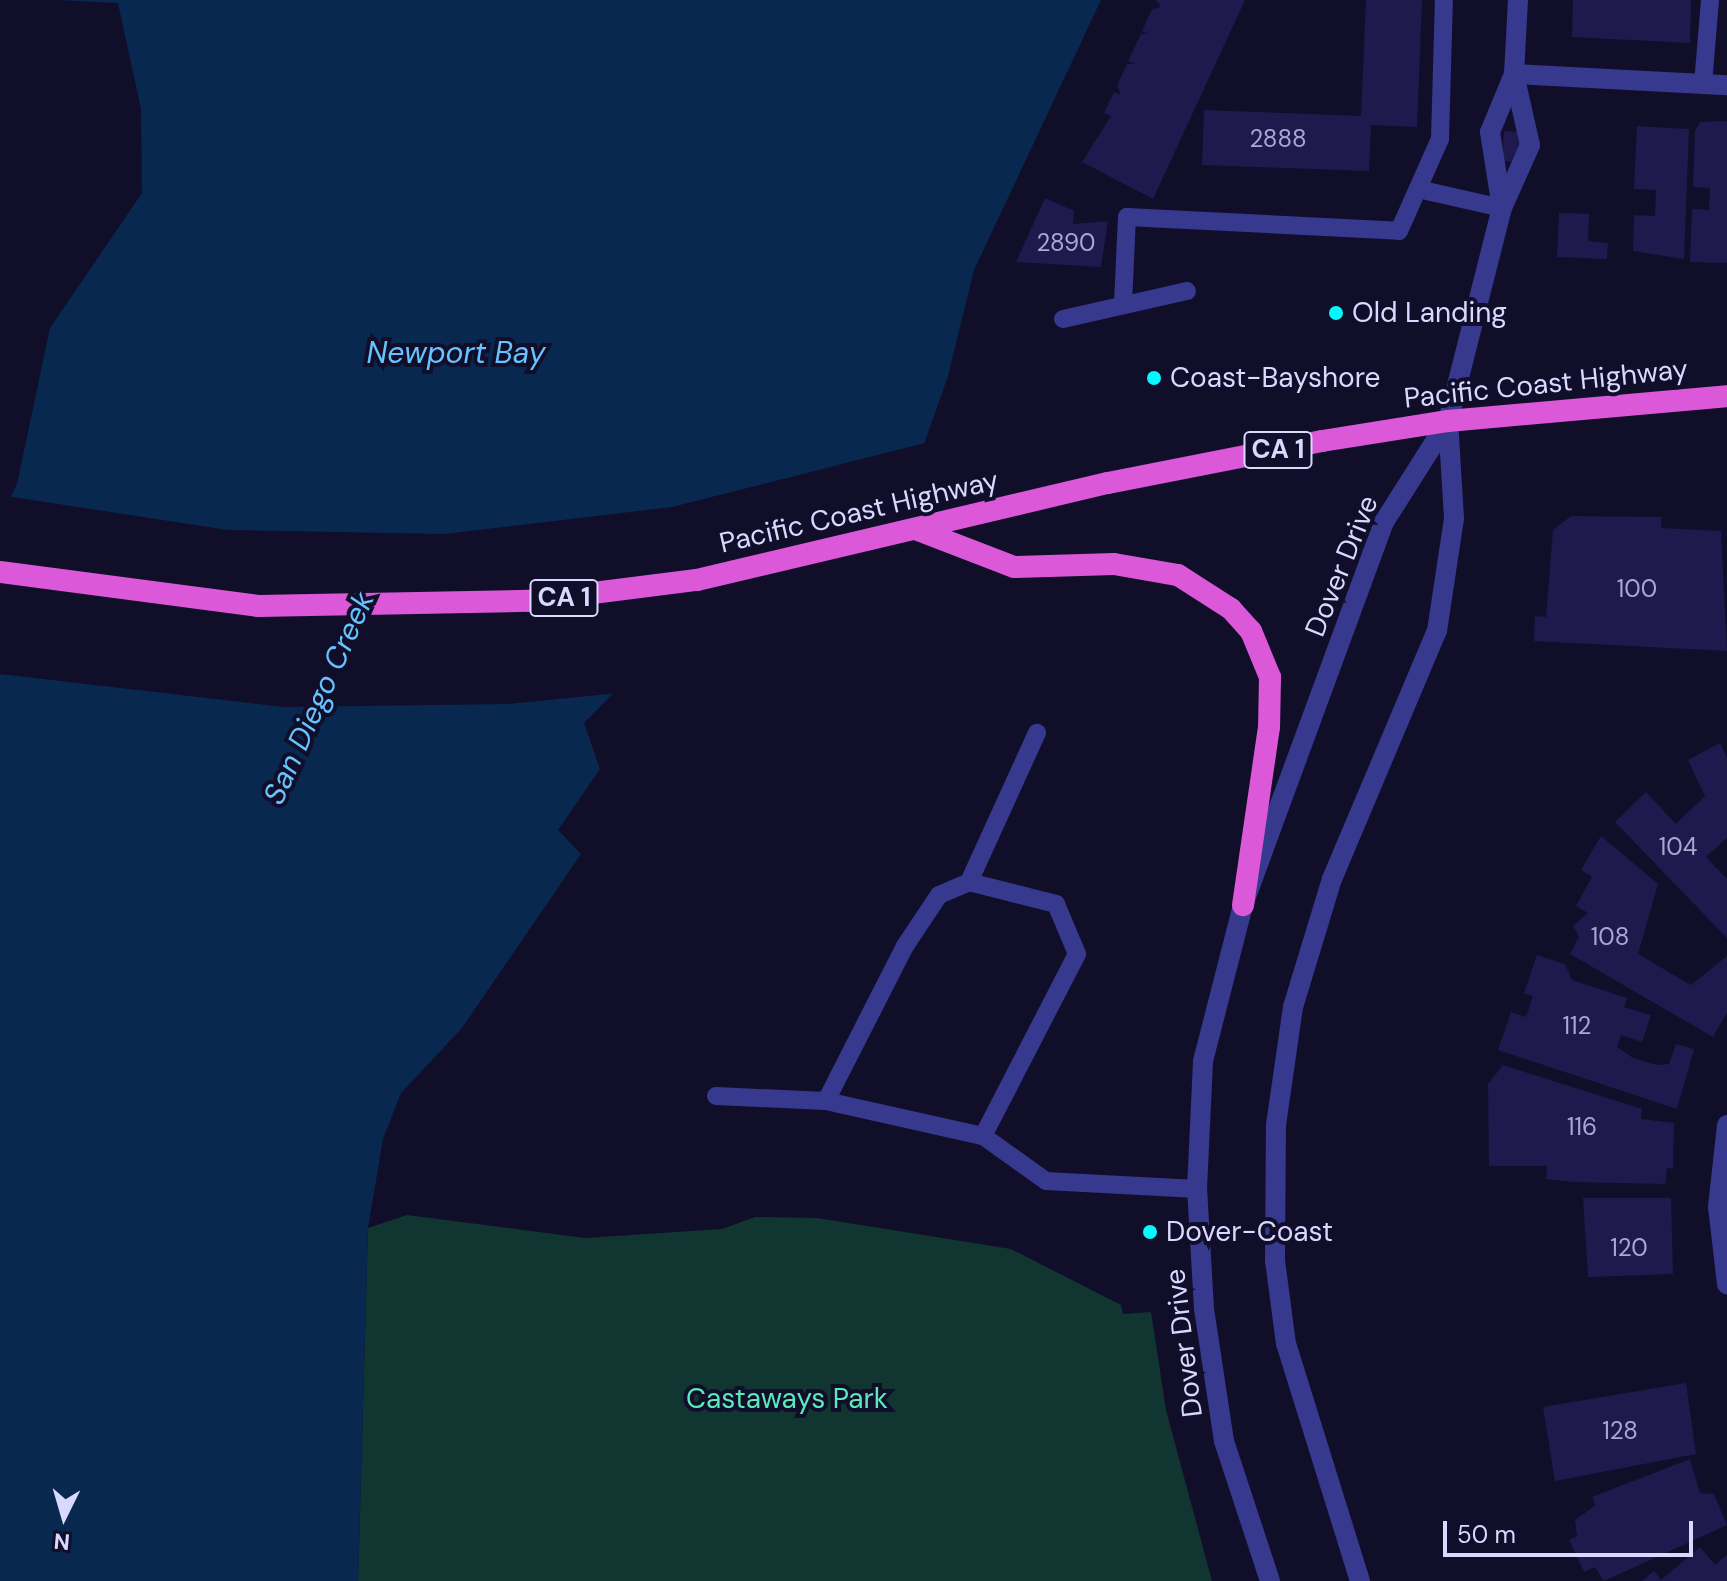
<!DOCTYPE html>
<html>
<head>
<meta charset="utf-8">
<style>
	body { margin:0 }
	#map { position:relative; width:1727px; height:1581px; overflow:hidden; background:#110e2a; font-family:"DM Sans",sans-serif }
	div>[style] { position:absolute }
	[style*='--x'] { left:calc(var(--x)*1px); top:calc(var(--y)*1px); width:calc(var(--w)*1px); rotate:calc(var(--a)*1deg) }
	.green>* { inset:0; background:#113531 }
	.water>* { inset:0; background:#082850 }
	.pier>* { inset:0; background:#110e2a }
	.building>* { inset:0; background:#1f194d }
	.service>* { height:18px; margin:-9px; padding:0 9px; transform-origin:9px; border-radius:9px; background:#36398d }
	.minor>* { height:20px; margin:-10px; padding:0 10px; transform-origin:10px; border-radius:10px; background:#36398d }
	.tertiary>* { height:20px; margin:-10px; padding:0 10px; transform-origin:10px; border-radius:10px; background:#36398d }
	.trunk>* { height:22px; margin:-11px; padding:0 11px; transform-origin:11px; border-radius:11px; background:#db59d8 }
	.dots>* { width:22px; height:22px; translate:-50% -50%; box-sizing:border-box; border:4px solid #110e2a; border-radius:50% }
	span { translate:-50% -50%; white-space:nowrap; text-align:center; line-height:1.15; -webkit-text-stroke:8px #110e2a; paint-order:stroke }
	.number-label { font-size:24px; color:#aaa8d2 }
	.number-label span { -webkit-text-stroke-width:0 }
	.shield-label span { padding:2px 6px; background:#110e2a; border:2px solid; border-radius:6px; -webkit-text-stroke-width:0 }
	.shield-label { font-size:26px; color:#d9d8ff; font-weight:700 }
	.poi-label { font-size:28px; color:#d9d8ff }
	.left { translate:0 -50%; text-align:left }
	.street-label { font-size:28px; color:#d9d8ff }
	.park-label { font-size:28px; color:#59eabb }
	.water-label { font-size:30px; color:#66c3ff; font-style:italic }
	.north { position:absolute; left:24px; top:1477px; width:80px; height:80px; -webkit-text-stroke:6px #110e2a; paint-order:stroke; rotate:185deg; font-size:22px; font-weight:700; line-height:32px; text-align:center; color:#d9d8ff }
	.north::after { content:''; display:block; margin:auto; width:28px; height:36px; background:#d9d8ff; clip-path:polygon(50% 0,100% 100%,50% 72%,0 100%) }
	.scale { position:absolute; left:1443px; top:1521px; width:250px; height:36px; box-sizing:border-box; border:4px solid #d9d8ff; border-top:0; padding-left:10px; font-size:24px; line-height:28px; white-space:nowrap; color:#d9d8ff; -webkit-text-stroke:6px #110e2a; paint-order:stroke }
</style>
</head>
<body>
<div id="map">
	<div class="green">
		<i style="clip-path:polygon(407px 1215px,585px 1238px,722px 1229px,755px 1217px,817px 1218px,1011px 1249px,1121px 1305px,1123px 1314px,1151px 1312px,1166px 1410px,1212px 1581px,358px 1581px,368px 1228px)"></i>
	</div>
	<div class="water">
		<i style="clip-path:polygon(57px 0,1101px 0,974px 270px,948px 376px,916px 467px,817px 487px,584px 723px,600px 769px,558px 830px,581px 854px,462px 1028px,401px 1093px,383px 1139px,368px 1228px,358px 1581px,0 1581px,0 518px,17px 484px,50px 328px,142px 193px,141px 109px,118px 3px)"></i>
	</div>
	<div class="pier">
		<i style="clip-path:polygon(929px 442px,917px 471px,819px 491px,619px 693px,507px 704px,283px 707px,0 674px,0 509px,6px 496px,228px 530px,445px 534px,672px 507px)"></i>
	</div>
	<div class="building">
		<i style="clip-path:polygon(1156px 0,1245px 0,1153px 199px,1082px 162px,1111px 116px,1104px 113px,1114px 92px,1121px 95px,1117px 86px,1127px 64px,1135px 64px,1128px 61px,1141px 34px,1149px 34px,1142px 31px,1152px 9px,1161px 7px)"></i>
		<i style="clip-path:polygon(1366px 0,1422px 0,1417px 127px,1371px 125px,1369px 171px,1202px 165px,1204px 110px,1361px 116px)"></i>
		<i style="clip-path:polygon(1573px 0,1691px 0,1690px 43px,1572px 37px)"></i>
		<i style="clip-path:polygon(1727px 121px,1727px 263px,1690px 262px,1692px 209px,1709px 210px,1710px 188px,1693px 187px,1695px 131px,1700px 122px)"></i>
		<i style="clip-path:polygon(1637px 126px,1689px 129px,1684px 259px,1633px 251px,1634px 215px,1655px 216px,1656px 190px,1634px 189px)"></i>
		<i style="clip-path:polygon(1504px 131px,1521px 132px,1519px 162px,1502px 161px)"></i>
		<i style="clip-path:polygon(1045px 198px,1074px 211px,1073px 224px,1108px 221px,1101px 267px,1016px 262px)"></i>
		<i style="clip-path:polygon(1559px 213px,1589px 214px,1588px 241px,1608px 243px,1607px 259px,1557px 257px)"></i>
		<i style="clip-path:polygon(1571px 516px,1662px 517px,1661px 528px,1721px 531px,1727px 651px,1534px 641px,1535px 616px,1546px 617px,1553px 530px)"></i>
		<i style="clip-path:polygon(1720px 743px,1727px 758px,1727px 838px,1706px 857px,1727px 879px,1727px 938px,1615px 822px,1646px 792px,1676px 824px,1705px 796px,1688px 760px)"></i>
		<i style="clip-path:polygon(1601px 836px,1658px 884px,1638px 954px,1691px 985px,1727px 956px,1727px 1013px,1713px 1037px,1570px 954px,1579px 937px,1573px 926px,1588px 913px,1576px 906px,1592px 877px,1581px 870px)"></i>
		<i style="clip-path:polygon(1537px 955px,1565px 964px,1572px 980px,1627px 998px,1624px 1007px,1651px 1015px,1642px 1042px,1621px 1035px,1617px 1047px,1633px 1058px,1657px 1065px,1669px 1064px,1676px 1044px,1694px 1049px,1677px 1109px,1498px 1050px,1511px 1012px,1526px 1017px,1533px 996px,1524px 993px)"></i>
		<i style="clip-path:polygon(1503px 1065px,1642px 1109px,1641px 1119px,1674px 1123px,1673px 1169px,1667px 1168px,1665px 1184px,1575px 1182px,1546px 1179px,1547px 1166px,1489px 1166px,1488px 1084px)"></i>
		<i style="clip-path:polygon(1583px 1198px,1671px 1198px,1673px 1274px,1588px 1277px)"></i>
		<i style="clip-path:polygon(1686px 1383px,1696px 1454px,1555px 1481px,1543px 1407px)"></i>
		<i style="clip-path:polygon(1690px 1459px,1700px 1493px,1714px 1494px,1727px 1525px,1604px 1581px,1595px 1567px,1584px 1572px,1569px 1540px,1577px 1536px,1575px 1520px,1596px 1505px,1592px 1497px)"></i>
		<i style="clip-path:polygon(1700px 1547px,1715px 1565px,1727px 1555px,1727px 1581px,1642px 1581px,1654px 1571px,1661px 1580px)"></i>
	</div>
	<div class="service">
		<i style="--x:1703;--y:84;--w:84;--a:-85.2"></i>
		<i style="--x:1418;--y:189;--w:86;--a:12.7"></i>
		<i style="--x:1123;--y:304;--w:87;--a:-87.4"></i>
		<i style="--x:1127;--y:217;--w:272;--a:2.9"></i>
		<i style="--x:1399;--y:231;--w:101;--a:-66"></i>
		<i style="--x:1440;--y:139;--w:139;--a:-88.4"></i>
		<i style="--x:1063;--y:319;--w:127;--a:-12.7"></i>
		<i style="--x:969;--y:882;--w:164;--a:-65.5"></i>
		<i style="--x:716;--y:1096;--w:110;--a:2.6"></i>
		<i style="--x:826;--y:1101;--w:161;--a:12.6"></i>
		<i style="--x:983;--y:1136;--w:77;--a:35.5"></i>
		<i style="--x:1046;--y:1181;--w:151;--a:3"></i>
		<i style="--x:826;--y:1101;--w:174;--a:-63"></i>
		<i style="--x:905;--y:946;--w:61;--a:-56.3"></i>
		<i style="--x:939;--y:895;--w:33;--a:-23"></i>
		<i style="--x:969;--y:882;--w:90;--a:14.2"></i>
		<i style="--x:1056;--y:904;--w:54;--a:67.2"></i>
		<i style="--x:1077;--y:954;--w:205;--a:117.3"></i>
	</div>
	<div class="minor">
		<i style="--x:1502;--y:208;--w:77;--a:-99"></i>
		<i style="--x:1490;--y:132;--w:63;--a:-67.5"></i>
		<i style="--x:1514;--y:74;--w:213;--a:3"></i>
		<i style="--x:1448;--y:421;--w:220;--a:-75.8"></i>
		<i style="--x:1502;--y:208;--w:69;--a:-66"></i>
		<i style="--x:1530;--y:145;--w:73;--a:-102.7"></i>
		<i style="--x:1514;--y:74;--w:74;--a:-86.9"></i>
		<i style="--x:1727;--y:1125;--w:82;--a:96.3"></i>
		<i style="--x:1718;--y:1207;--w:78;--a:83.3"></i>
	</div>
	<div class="tertiary">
		<i style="--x:1270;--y:1581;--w:147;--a:-108.2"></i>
		<i style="--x:1224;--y:1441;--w:134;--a:-98.6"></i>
		<i style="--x:1204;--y:1309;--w:120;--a:-93.3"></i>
		<i style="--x:1197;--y:1189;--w:128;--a:-87.3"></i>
		<i style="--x:1203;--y:1061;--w:161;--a:-75.6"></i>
		<i style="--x:1243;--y:905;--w:408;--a:-69.8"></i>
		<i style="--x:1384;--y:522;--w:120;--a:-57.6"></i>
		<i style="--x:1360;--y:1581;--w:248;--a:-107.3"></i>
		<i style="--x:1286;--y:1344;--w:84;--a:-97.5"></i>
		<i style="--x:1275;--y:1261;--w:136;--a:-89.6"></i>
		<i style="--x:1276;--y:1125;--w:119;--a:-81.8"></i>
		<i style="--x:1293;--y:1007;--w:134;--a:-73.1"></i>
		<i style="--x:1332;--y:879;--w:269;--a:-67.1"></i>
		<i style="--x:1437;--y:631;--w:114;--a:-81.4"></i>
		<i style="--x:1454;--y:518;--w:97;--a:-93.5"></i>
	</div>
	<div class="trunk">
		<i style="--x:918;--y:530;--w:103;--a:21.1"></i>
		<i style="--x:1014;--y:567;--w:100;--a:-1.7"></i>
		<i style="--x:1114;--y:564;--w:65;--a:9.8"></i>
		<i style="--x:1178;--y:575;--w:63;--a:32.7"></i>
		<i style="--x:1231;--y:609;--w:30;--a:48"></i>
		<i style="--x:1251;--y:631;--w:50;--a:67.6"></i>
		<i style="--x:1270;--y:677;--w:50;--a:91.1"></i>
		<i style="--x:1269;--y:727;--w:180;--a:98.3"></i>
		<i style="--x:0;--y:572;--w:260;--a:7.5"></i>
		<i style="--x:258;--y:606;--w:272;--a:-1.1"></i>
		<i style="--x:530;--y:601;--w:168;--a:-7.2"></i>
		<i style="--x:697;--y:580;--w:422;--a:-13.3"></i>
		<i style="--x:1108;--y:483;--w:218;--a:-11.1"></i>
		<i style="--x:1322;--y:441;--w:128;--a:-9"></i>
		<i style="--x:1448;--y:421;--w:280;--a:-5.1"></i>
	</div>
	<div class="dots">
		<i style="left:1336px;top:313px;background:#04f9ff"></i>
		<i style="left:1154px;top:378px;background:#04f9ff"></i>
		<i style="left:1150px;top:1232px;background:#04f9ff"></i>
	</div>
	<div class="number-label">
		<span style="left:1278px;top:139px">2888</span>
		<span style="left:1066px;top:243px">2890</span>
		<span style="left:1637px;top:589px">100</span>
		<span style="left:1678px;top:847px">104</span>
		<span style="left:1610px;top:937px">108</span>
		<span style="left:1577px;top:1026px">112</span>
		<span style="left:1582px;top:1127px">116</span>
		<span style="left:1629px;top:1248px">120</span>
		<span style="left:1620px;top:1431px">128</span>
	</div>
	<div class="shield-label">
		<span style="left:1278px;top:450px">CA 1</span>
		<span style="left:564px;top:598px">CA 1</span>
	</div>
	<div class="poi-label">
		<span class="left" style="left:1352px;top:313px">Old Landing</span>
		<span class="left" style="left:1170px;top:378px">Coast-Bayshore</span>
		<span class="left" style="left:1166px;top:1232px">Dover-Coast</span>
	</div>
	<div class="street-label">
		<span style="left:1546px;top:384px;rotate:-6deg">Pacific Coast Highway</span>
		<span style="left:859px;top:512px;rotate:-13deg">Pacific Coast Highway</span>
		<span style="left:1342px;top:566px;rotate:-68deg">Dover Drive</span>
		<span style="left:1184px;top:1343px;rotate:-97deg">Dover Drive</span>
	</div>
	<div class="park-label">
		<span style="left:787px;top:1399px">Castaways Park</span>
	</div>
	<div class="water-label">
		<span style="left:456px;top:353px">Newport Bay</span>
		<span style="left:319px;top:698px;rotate:-66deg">San Diego Creek</span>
	</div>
	<div class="north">N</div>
	<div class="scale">50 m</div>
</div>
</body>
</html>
